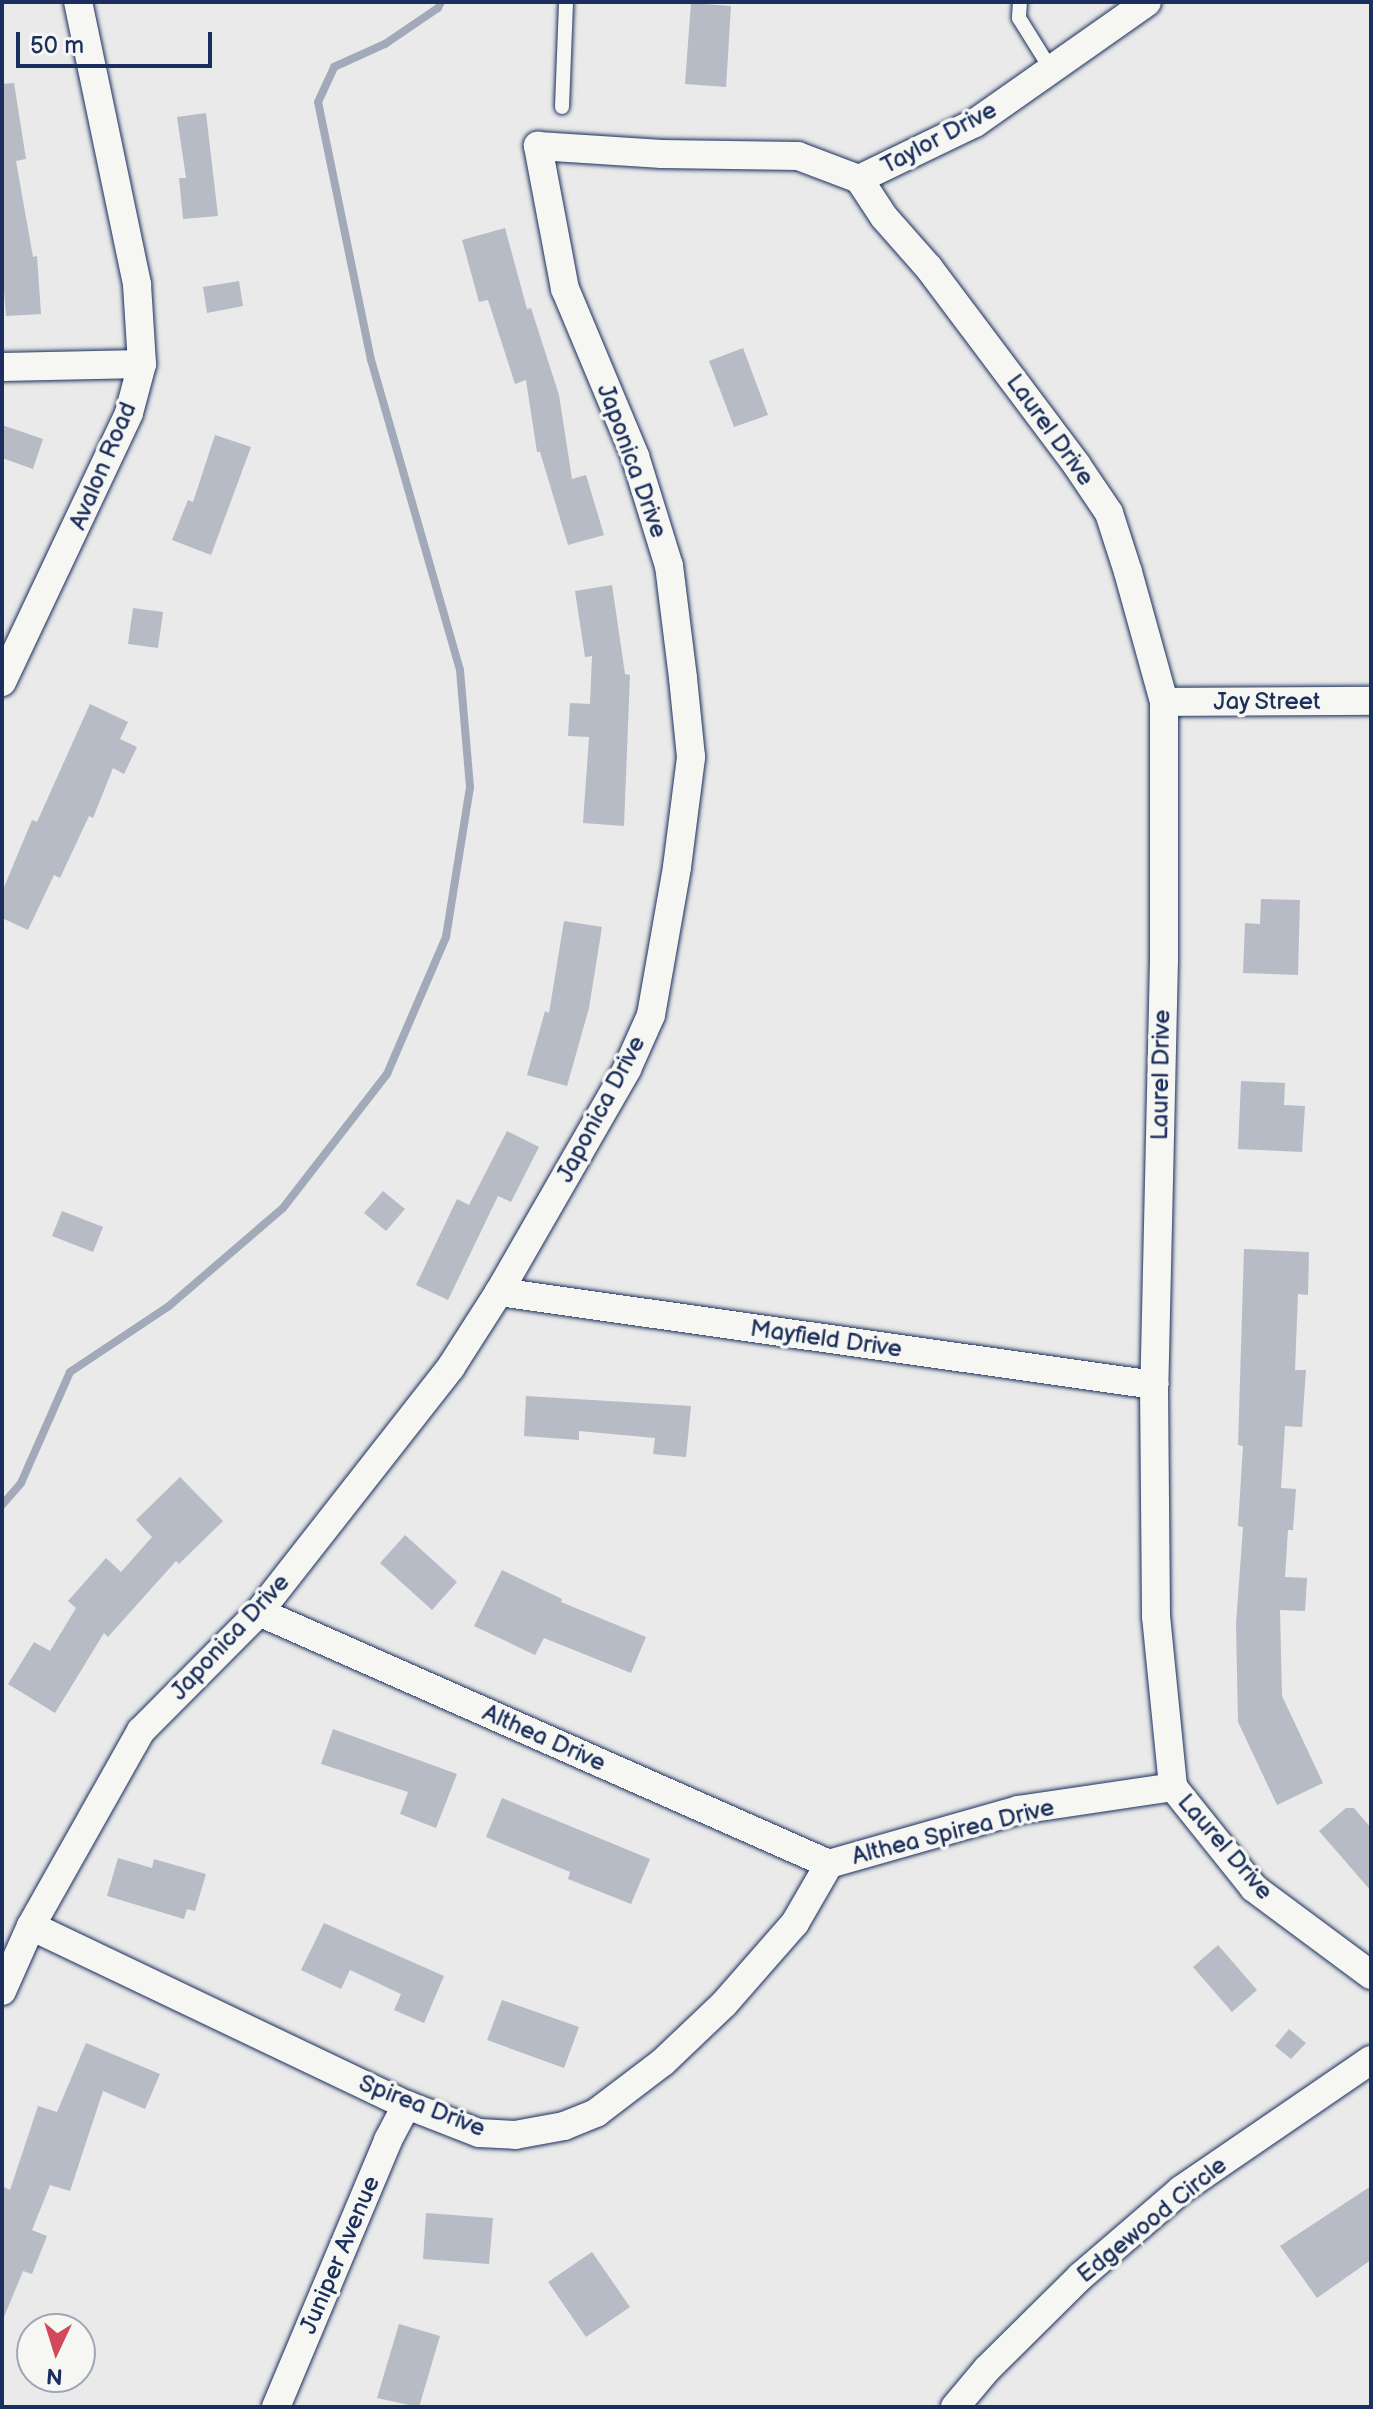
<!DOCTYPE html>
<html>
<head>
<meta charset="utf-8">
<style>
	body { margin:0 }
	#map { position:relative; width:1373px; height:2409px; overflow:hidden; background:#e9eae9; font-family:"Balsamiq Sans",sans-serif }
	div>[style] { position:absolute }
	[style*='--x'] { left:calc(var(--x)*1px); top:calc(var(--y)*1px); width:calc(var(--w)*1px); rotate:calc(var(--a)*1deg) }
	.stream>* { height:8px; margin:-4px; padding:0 4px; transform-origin:4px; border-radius:4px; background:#a2aaba }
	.building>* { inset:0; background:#b6bbc6 }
	.roads { filter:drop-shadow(0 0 2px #1b2f5e) drop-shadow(0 0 2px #1b2f5e) }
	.lane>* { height:14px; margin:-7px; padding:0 7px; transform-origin:7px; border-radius:7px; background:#f6f6f2 }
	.street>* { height:28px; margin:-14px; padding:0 14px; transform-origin:14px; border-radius:14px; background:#f6f6f2 }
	span { translate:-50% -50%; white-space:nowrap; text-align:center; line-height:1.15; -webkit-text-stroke:7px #f6f6f2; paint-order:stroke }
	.street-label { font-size:24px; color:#1b2f5e }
	.frame { position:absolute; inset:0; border:4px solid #1b2f5e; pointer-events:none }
	.north { position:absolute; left:16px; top:2313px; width:80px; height:80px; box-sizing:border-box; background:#f6f6f2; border:2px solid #9ea6b7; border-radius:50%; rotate:184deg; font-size:22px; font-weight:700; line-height:32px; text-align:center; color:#1b2f5e }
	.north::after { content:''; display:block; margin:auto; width:28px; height:36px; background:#d1495b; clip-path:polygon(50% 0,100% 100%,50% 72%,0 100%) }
	.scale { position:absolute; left:16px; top:32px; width:196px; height:36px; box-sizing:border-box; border:4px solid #1b2f5e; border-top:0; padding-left:10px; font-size:24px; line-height:28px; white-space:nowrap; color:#1b2f5e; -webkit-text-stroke:6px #f6f6f2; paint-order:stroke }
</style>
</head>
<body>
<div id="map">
	<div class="stream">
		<i style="--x:2;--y:1505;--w:29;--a:-49"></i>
		<i style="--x:21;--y:1483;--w:121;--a:-66.2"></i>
		<i style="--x:70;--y:1372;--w:119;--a:-33.7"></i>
		<i style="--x:169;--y:1306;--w:150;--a:-40.7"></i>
		<i style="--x:283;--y:1208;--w:170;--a:-52.2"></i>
		<i style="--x:387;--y:1074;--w:149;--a:-66.7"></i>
		<i style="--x:446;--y:937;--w:152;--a:-80.9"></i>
		<i style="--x:470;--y:787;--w:117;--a:-94.9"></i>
		<i style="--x:460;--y:670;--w:323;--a:-106"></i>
		<i style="--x:371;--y:360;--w:263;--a:-101.6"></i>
		<i style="--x:318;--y:102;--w:38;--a:-65"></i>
		<i style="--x:334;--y:67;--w:56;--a:-24.3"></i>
		<i style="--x:385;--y:44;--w:64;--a:-34.2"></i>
		<i style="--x:438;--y:8;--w:7;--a:-63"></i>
	</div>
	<div class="building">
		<i style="clip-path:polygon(691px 3px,731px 6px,726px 87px,685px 84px)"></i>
		<i style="clip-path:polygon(14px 83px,26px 159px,16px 161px,33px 257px,37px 256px,41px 314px,6px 316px,2px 263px,2px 84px)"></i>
		<i style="clip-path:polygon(206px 113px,218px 216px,183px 219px,179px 178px,186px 178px,177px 117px)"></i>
		<i style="clip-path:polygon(505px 228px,527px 309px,531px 308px,559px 395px,572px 479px,586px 475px,604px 535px,568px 545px,540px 452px,537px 452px,526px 380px,515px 384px,488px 300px,479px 302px,462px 240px)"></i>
		<i style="clip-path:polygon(239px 281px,243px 306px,207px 313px,203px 287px)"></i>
		<i style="clip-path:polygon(743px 348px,768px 415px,734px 427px,709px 361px)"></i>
		<i style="clip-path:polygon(2px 425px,43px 439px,33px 469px,2px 458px)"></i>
		<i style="clip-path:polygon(215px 435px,251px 447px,211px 555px,172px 540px,188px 500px,193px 502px)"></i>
		<i style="clip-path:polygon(612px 585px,625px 674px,630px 675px,624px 826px,583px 823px,589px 737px,568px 736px,570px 703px,590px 704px,592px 656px,585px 657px,575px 591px)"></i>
		<i style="clip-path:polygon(133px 608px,163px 612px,158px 648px,128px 644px)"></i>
		<i style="clip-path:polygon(90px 704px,128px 722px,120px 739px,137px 747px,124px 774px,113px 768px,93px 818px,89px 816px,60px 878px,54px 875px,28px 930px,2px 918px,2px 892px,32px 820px,37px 822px)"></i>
		<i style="clip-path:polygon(1261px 899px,1300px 900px,1298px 975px,1243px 973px,1245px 923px,1260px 924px)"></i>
		<i style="clip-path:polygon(564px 921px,602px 927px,589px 1008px,567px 1086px,527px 1075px,545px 1011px,549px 1013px)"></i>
		<i style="clip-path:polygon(1241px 1081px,1285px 1083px,1284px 1105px,1305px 1106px,1302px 1152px,1238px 1149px)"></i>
		<i style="clip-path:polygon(507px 1131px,539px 1147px,511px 1202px,498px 1196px,448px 1300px,416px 1285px,457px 1199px,469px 1205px)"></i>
		<i style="clip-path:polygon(383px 1191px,405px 1209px,386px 1231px,364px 1213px)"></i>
		<i style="clip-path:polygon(62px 1211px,103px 1227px,93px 1252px,52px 1236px)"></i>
		<i style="clip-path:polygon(1244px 1249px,1309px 1252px,1308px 1295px,1298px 1294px,1295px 1370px,1306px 1370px,1302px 1427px,1285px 1426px,1281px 1488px,1296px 1489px,1293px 1530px,1288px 1530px,1285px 1577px,1307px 1578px,1305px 1611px,1280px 1610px,1282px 1696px,1323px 1783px,1277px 1805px,1238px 1722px,1236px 1624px,1243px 1527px,1238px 1526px,1243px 1446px,1238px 1445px)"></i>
		<i style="clip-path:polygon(526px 1396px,691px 1406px,686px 1457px,653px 1454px,655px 1438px,579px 1431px,579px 1440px,524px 1436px)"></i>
		<i style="clip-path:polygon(180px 1477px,223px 1521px,179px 1564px,176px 1561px,108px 1637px,104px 1633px,55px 1713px,8px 1684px,34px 1642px,50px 1651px,76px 1608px,68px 1601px,106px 1558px,121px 1572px,152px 1537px,136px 1520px)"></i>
		<i style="clip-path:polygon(405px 1535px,457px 1582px,432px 1610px,380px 1563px)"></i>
		<i style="clip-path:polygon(502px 1570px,562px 1599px,561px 1602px,646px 1637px,631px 1673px,544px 1638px,535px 1655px,474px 1626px)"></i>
		<i style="clip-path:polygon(333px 1729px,457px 1774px,436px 1828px,400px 1814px,408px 1792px,321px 1764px)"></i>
		<i style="clip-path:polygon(502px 1798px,650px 1859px,631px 1904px,568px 1879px,570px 1872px,486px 1837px)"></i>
		<i style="clip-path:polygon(1346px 1808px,1354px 1808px,1371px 1828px,1371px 1891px,1319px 1831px)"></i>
		<i style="clip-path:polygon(118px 1858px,152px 1868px,154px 1859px,206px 1874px,195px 1911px,187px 1909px,184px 1919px,107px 1896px)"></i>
		<i style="clip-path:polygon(324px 1923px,444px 1976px,424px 2023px,394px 2010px,401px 1994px,350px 1970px,341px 1989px,301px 1970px)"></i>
		<i style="clip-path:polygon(1218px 1945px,1257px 1990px,1232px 2012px,1193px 1967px)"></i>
		<i style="clip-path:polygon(502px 2000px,579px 2027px,564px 2068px,487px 2040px)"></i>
		<i style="clip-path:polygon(1289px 2029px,1306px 2043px,1291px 2059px,1275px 2046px)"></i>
		<i style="clip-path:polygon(86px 2043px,160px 2074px,145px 2109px,103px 2091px,70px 2191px,50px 2185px,32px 2230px,47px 2236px,32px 2274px,23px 2271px,2px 2322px,2px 2186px,10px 2190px,38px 2106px,57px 2112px)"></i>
		<i style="clip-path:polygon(1371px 2186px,1371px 2260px,1317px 2298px,1280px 2246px)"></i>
		<i style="clip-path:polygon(426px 2213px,493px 2218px,489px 2264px,423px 2259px)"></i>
		<i style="clip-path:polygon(592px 2252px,630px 2307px,586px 2337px,548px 2282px)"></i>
		<i style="clip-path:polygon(399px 2324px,440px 2336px,419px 2407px,377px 2398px)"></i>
	</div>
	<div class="roads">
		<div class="lane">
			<i style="--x:1020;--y:2;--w:16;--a:94"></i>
			<i style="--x:1019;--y:18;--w:62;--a:58.1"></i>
			<i style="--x:562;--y:107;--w:105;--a:-87.8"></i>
		</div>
		<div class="street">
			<i style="--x:859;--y:179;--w:45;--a:56.7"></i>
			<i style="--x:884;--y:217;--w:68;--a:48.6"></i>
			<i style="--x:929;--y:268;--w:245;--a:53.1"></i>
			<i style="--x:1076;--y:464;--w:59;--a:56"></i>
			<i style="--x:1109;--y:513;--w:62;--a:72.1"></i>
			<i style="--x:1128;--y:572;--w:135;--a:74.5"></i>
			<i style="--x:1164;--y:702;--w:258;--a:90"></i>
			<i style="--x:1164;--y:960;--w:425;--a:91.3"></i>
			<i style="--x:1154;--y:1385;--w:231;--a:89.5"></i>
			<i style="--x:1156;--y:1616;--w:172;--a:84.3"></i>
			<i style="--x:1173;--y:1787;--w:129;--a:51.3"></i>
			<i style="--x:1254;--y:1888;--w:146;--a:36.6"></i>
			<i style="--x:2;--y:367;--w:140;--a:-1.2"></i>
			<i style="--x:2;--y:682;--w:297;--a:-64.7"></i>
			<i style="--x:129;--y:413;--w:51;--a:-75.1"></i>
			<i style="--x:142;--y:364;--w:80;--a:-93.6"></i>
			<i style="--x:137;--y:284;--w:288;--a:-101.8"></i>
			<i style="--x:1164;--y:702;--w:207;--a:-0.3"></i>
			<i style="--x:499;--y:1292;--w:662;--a:8.08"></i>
			<i style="--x:259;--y:1612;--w:623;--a:23.85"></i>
			<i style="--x:829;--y:1864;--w:197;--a:-15.9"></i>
			<i style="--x:1018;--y:1810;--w:157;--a:-8.4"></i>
			<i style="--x:31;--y:1926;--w:416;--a:25.5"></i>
			<i style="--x:407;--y:2105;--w:77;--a:21.3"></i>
			<i style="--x:479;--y:2133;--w:36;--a:3"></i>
			<i style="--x:515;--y:2135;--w:50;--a:-10.4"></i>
			<i style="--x:564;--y:2126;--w:35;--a:-22"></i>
			<i style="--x:596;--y:2113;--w:84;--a:-37.3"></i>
			<i style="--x:663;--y:2062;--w:84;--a:-43.6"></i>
			<i style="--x:724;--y:2004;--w:108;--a:-48.8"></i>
			<i style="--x:795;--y:1923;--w:68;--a:-60"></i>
			<i style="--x:2;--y:1991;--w:71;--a:-66"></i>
			<i style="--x:31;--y:1926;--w:224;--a:-60.6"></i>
			<i style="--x:141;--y:1731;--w:168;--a:-45.2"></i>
			<i style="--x:259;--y:1612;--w:311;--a:-51.9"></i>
			<i style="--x:451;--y:1367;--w:89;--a:-57.4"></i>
			<i style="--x:499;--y:1292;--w:257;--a:-60.1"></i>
			<i style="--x:627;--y:1069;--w:59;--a:-66"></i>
			<i style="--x:651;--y:1015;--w:150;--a:-80"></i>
			<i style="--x:677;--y:867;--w:111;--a:-82.7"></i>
			<i style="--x:691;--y:757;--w:79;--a:-95.8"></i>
			<i style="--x:683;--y:678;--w:113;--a:-97.1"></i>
			<i style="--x:669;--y:566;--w:115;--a:-107.2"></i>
			<i style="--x:635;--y:456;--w:181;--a:-112.7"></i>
			<i style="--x:565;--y:289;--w:146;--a:-100.7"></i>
			<i style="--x:538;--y:146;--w:124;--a:3.7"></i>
			<i style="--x:662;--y:154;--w:136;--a:0.8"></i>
			<i style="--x:798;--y:156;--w:65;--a:20.7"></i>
			<i style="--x:859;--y:179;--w:129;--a:-25.8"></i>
			<i style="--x:975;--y:123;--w:210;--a:-35.1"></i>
			<i style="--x:276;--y:2407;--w:290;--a:-67.2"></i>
			<i style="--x:388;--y:2140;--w:40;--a:-62"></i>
			<i style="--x:955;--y:2407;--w:50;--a:-49.9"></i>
			<i style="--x:987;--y:2369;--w:132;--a:-44.7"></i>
			<i style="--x:1081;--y:2276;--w:132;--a:-40.7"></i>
			<i style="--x:1181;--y:2190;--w:230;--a:-34.4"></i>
		</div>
	</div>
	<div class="street-label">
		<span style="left:939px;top:138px;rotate:-28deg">Taylor Drive</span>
		<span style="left:1050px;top:430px;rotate:54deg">Laurel Drive</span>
		<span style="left:632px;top:461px;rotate:70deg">Japonica Drive</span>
		<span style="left:103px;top:466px;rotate:-67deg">Avalon Road</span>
		<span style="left:1267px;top:702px">Jay Street</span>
		<span style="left:1161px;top:1075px;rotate:-89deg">Laurel Drive</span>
		<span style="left:601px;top:1109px;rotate:-62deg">Japonica Drive</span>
		<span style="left:826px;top:1339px;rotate:8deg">Mayfield Drive</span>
		<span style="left:230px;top:1637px;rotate:-47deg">Japonica Drive</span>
		<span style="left:544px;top:1738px;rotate:24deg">Althea Drive</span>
		<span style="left:953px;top:1832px;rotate:-14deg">Althea Spirea Drive</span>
		<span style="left:1225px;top:1847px;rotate:49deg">Laurel Drive</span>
		<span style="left:422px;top:2106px;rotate:21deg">Spirea Drive</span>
		<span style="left:1152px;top:2220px;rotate:-39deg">Edgewood Circle</span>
		<span style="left:340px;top:2255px;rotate:-67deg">Juniper Avenue</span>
	</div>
	<div class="frame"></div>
	<div class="north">N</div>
	<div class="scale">50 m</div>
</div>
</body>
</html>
